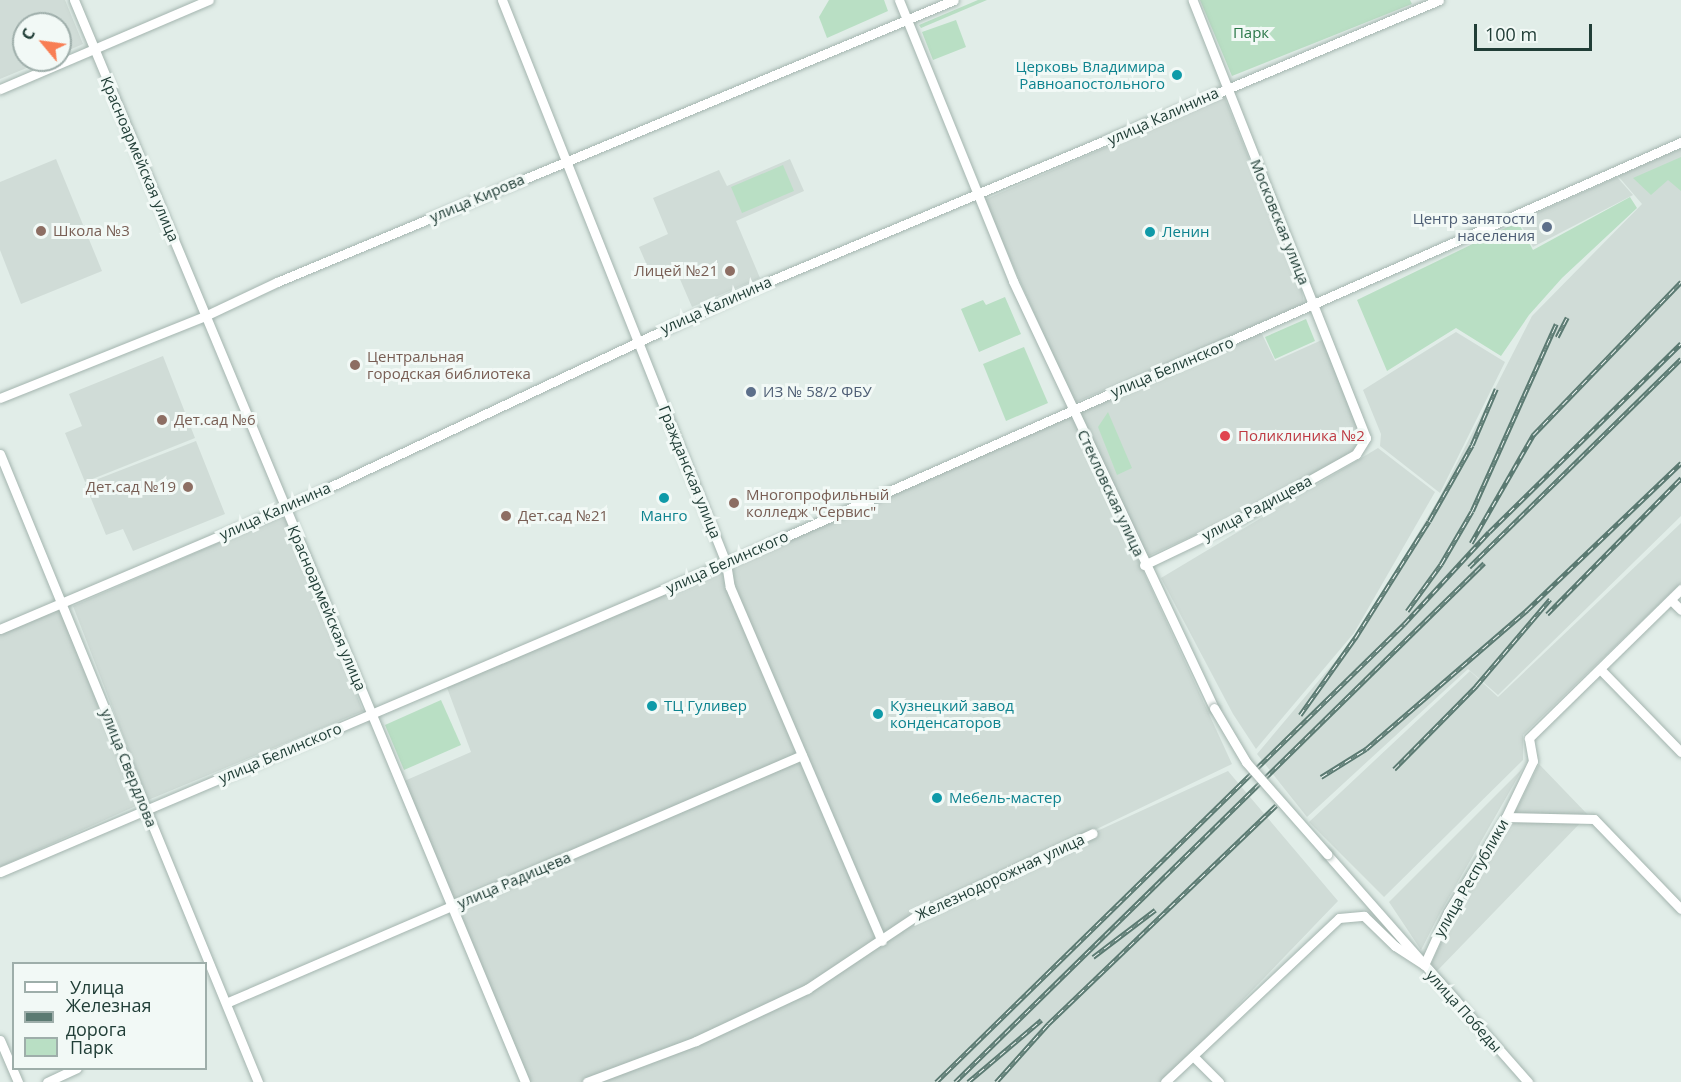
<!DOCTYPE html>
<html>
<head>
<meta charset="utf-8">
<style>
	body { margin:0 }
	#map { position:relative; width:1681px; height:1082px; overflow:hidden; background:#e1ede8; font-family:"Open Sans",sans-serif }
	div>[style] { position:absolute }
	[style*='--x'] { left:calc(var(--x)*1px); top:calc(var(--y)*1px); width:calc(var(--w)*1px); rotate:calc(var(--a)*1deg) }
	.built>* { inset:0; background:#d0dcd7 }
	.green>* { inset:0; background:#b9dfc4 }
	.roads { filter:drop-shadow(0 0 2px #a4b5af) drop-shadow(0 0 2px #a4b5af) }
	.minor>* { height:9px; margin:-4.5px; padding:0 4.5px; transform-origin:4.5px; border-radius:4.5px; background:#fff }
	.rail>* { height:4.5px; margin-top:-2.25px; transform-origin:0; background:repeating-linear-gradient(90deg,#f2f9f6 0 7px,#5b7a72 0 14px); box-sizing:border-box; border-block:2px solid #5b7a72 }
	.bridges { filter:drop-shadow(0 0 2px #a4b5af) drop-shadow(0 0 2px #a4b5af) }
	.minor-bridge>* { height:9px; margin:-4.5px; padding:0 4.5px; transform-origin:4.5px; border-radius:4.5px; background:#fff }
	.dots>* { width:16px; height:16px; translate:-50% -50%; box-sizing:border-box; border:3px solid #f2f9f6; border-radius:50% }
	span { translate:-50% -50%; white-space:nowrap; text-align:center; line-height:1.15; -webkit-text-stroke:6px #f2f9f6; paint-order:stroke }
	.park-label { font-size:15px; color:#297748 }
	.culture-label { font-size:15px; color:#0d838f }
	.right { translate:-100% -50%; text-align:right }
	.left { translate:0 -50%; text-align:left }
	.street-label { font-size:15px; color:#213e37 }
	.service-label { font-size:15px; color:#4e5e75 }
	.education-label { font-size:15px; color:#785e54 }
	.health-label { font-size:15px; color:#be3a42 }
	.legend { position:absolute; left:12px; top:962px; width:195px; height:108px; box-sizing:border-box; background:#f2f9f6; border:2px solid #9eaeaa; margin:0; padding:8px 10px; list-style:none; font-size:18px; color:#213e37 }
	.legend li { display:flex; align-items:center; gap:12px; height:30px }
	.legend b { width:30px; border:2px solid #9eaeaa }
	.north { position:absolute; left:12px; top:12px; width:60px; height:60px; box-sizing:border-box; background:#f2f9f6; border:2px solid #9eaeaa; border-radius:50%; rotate:299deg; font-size:16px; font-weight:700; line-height:24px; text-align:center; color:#213e37 }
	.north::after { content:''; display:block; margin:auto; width:21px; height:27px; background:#f87e54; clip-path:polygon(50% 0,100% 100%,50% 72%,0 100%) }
	.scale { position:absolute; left:1474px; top:24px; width:118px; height:27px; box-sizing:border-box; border:3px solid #213e37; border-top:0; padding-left:8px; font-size:18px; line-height:21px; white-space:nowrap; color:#213e37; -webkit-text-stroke:4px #f2f9f6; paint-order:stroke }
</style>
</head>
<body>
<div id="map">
	<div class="built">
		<i style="clip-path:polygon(0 0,65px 0,83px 44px,60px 54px,60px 24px,24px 24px,24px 60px,46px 60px,0 79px)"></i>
		<i style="clip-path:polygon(1224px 96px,1302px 291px,1304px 304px,1074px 403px,984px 200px)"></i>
		<i style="clip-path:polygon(1681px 148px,1681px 516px,1498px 695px,1468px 669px,1307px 817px,1257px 754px,1358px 634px,1439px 498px,1532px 316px,1642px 204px,1618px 176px)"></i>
		<i style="clip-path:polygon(56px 159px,102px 271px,21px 304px,0 250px,0 182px)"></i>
		<i style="clip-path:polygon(790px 159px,804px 191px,736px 221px,760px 278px,692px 307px,676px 270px,665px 274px,660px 265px,649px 270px,639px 247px,668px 234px,653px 198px,719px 170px,727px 186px)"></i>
		<i style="clip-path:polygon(1617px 177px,1633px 195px,1533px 247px,1519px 221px)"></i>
		<i style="clip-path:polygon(1261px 332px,1275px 361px,1324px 339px,1363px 435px,1356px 451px,1239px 515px,1144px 558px,1077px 410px)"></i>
		<i style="clip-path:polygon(1456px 332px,1505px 362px,1440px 493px,1380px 446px,1381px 434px,1363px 390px)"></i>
		<i style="clip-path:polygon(163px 356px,195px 438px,85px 482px,65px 433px,82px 426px,69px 394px)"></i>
		<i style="clip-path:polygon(1071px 414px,1232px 764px,997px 877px,1228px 771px,1338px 901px,1164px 1082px,526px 1082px,402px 782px,471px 752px,446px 685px)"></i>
		<i style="clip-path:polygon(196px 441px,225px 514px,133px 551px,123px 529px,106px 535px,85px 484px)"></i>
		<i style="clip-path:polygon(1378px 448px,1435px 492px,1354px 633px,1256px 749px,1233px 714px,1161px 578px)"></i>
		<i style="clip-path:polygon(284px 514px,363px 711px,148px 800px,73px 606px)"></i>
		<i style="clip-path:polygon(1681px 523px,1681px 583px,1523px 735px,1523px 760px,1384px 897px,1309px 822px,1470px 671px,1498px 697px)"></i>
		<i style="clip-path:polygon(59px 608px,138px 805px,0 867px,0 632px)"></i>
		<i style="clip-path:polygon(1539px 764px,1588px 815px,1437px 971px,1431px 964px,1453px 916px,1511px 820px)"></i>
		<i style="clip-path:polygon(1523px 768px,1439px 915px,1421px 950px,1389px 902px)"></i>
	</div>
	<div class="green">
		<i style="clip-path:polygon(829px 0,884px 0,888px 11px,827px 38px,819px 17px)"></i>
		<i style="clip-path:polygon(978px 0,987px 0,921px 28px,919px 25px)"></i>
		<i style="clip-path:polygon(1200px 0,1410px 0,1412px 4px,1232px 76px)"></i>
		<i style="clip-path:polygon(956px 20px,966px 47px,933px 60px,922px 32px)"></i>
		<i style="clip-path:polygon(1681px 157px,1681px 191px,1668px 180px,1651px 195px,1633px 178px)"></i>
		<i style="clip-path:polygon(783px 165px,794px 191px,742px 213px,731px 187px)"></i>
		<i style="clip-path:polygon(1630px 197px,1637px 208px,1562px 278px,1529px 315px,1501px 356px,1456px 328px,1387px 371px,1357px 300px,1518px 222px,1533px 250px)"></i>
		<i style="clip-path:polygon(1005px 297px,1021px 334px,979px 352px,961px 309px,983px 300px,986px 305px)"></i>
		<i style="clip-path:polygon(1306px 319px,1315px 341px,1275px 359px,1265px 337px)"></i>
		<i style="clip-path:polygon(1024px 347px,1048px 403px,1006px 421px,983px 364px)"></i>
		<i style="clip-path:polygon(1108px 412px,1132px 468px,1117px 475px,1098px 427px)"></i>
		<i style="clip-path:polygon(441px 700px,461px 745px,404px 770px,385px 725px)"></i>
	</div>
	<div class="roads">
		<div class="minor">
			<i style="--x:74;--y:0;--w:1172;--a:67.37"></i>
			<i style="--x:502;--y:0;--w:606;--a:68.3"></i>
			<i style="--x:726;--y:563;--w:24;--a:81"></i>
			<i style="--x:730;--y:587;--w:385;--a:66.8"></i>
			<i style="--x:899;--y:0;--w:303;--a:67.9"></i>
			<i style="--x:1013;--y:281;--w:472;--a:64.8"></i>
			<i style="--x:0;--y:89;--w:227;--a:-23.1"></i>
			<i style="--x:0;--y:398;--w:221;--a:-21.8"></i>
			<i style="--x:205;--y:316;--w:80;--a:-25.3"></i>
			<i style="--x:277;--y:282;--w:733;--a:-22.61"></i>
			<i style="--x:0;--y:454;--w:679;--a:67.67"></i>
			<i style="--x:1144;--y:565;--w:109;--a:-25.6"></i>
			<i style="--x:1242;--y:518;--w:131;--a:-29.3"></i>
			<i style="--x:1356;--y:454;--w:19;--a:-58"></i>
			<i style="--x:1366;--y:438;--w:471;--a:-111.6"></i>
			<i style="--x:1671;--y:600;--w:14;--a:45"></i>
			<i style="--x:0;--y:629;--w:310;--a:-23"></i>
			<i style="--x:285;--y:508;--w:517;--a:-25.18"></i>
			<i style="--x:753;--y:288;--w:744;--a:-22.77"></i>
			<i style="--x:1600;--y:669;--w:116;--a:45.7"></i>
			<i style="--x:1506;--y:817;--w:88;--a:1.3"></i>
			<i style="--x:1594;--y:819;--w:125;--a:46"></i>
			<i style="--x:1327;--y:854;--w:304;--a:48.6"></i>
			<i style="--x:0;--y:872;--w:789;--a:-23.06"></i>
			<i style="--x:726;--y:563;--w:1044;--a:-23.79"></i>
			<i style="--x:226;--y:1003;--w:627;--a:-23.29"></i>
			<i style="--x:0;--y:1040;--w:46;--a:66.8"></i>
			<i style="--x:1193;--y:1056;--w:37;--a:45"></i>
			<i style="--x:47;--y:1082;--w:33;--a:-25"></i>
			<i style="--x:587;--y:1082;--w:116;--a:-20.6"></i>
			<i style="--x:696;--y:1041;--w:123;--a:-25.1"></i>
			<i style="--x:807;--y:989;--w:131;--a:-33.8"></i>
			<i style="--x:916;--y:916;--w:195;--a:-25.1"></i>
			<i style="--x:1165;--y:1082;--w:239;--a:-43.3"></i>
			<i style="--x:1339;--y:918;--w:25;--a:-5"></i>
			<i style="--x:1364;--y:916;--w:43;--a:44.1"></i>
			<i style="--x:1395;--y:946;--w:35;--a:33"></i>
			<i style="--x:1424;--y:965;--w:58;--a:-65.6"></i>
			<i style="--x:1448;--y:912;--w:111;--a:-58.6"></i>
			<i style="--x:1506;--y:817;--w:62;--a:-64.3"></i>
			<i style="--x:1533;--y:761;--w:23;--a:-100"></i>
			<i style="--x:1529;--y:738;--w:213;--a:-44.4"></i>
		</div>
	</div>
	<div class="rail">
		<i style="--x:1557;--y:337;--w:22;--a:-63"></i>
		<i style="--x:1471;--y:543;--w:125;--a:-60.1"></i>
		<i style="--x:1533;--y:435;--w:213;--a:-46"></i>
		<i style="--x:1469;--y:567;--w:297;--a:-44.5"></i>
		<i style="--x:1407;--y:611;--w:58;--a:-54.1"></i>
		<i style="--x:1441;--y:564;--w:61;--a:-59.7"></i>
		<i style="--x:1472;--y:511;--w:205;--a:-65.8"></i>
		<i style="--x:1547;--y:614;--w:191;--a:-45.4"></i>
		<i style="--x:1300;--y:715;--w:95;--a:-54.5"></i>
		<i style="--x:1355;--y:638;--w:138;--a:-57.7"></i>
		<i style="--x:1429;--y:521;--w:87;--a:-60.5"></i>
		<i style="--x:1472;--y:445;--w:61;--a:-66.8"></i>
		<i style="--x:1394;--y:769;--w:117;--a:-45.3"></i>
		<i style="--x:1476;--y:686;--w:114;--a:-49.6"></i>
		<i style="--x:1321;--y:777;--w:53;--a:-31.9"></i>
		<i style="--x:1366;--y:749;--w:213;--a:-40.8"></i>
		<i style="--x:1527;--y:610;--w:213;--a:-43.7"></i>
		<i style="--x:1093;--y:957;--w:78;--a:-37.2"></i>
		<i style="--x:936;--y:1082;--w:655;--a:-44.38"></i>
		<i style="--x:1404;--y:624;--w:125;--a:-47.3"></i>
		<i style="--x:1489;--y:532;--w:269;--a:-44.5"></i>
		<i style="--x:955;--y:1082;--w:741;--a:-44.45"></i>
		<i style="--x:968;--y:1082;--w:96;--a:-40.3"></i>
		<i style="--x:996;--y:1082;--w:78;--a:-48.1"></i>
		<i style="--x:1048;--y:1024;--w:316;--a:-43.8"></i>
	</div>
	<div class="bridges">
		<div class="minor-bridge">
			<i style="--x:1214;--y:708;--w:63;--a:59.3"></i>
			<i style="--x:1246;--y:762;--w:123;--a:48.6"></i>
		</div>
	</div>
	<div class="dots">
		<i style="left:1177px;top:75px;background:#0f9aa8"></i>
		<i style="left:1547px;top:227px;background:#5c6f8a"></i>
		<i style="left:41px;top:231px;background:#8d6e63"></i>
		<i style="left:1150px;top:232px;background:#0f9aa8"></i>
		<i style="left:730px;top:271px;background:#8d6e63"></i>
		<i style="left:355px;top:365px;background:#8d6e63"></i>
		<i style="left:751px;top:392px;background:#5c6f8a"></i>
		<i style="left:162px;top:420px;background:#8d6e63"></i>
		<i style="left:1225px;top:436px;background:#e0444e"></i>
		<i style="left:188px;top:487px;background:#8d6e63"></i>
		<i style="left:664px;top:498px;background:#0f9aa8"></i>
		<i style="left:734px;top:503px;background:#8d6e63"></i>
		<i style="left:506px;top:516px;background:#8d6e63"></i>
		<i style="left:652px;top:706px;background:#0f9aa8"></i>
		<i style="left:878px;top:714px;background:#0f9aa8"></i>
		<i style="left:937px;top:798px;background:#0f9aa8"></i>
	</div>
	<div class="park-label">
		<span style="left:1251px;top:33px">Парк</span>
	</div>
	<div class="culture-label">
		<span class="right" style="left:1165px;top:75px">Церковь Владимира<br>Равноапостольного</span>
		<span class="left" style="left:1162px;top:232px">Ленин</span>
		<span style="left:664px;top:516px">Манго</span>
		<span class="left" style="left:890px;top:714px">Кузнецкий завод<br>конденсаторов</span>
		<span class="left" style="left:664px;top:706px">ТЦ Гуливер</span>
		<span class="left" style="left:949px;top:798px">Мебель-мастер</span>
	</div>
	<div class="street-label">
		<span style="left:1163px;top:116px;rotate:-24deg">улица Калинина</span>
		<span style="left:140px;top:159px;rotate:67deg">Красноармейская улица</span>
		<span style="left:477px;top:198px;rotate:-23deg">улица Кирова</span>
		<span style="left:1280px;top:222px;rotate:68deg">Московская улица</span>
		<span style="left:716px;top:305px;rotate:-24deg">улица Калинина</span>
		<span style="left:1172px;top:367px;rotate:-23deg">улица Белинского</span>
		<span style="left:690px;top:472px;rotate:68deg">Гражданская улица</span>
		<span style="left:1111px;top:493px;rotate:65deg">Стекловская улица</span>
		<span style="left:1257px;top:508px;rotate:-28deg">улица Радищева</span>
		<span style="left:275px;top:511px;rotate:-24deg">улица Калинина</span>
		<span style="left:727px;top:562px;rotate:-24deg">улица Белинского</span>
		<span style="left:327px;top:608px;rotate:67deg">Красноармейская улица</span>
		<span style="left:280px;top:753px;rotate:-23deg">улица Белинского</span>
		<span style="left:129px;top:768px;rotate:68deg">улица Свердлова</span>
		<span style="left:1000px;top:877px;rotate:-25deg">Железнодорожная улица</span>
		<span style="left:1471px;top:878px;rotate:-60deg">улица Республики</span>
		<span style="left:514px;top:880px;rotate:-23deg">улица Радищева</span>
		<span style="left:1464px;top:1011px;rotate:48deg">улица Победы</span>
	</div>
	<div class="service-label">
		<span class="right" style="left:1535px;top:227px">Центр занятости<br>населения</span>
		<span class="left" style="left:763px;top:392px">ИЗ № 58/2 ФБУ</span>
	</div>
	<div class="education-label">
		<span class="left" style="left:53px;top:231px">Школа №3</span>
		<span class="right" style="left:718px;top:271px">Лицей №21</span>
		<span class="left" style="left:367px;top:365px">Центральная<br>городская библиотека</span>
		<span class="left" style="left:174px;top:420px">Дет.сад №6</span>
		<span class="right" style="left:176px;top:487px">Дет.сад №19</span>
		<span class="left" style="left:746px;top:503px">Многопрофильный<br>колледж "Сервис"</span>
		<span class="left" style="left:518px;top:516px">Дет.сад №21</span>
	</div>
	<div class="health-label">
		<span class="left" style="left:1238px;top:436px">Поликлиника №2</span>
	</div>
	<ul class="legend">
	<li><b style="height:8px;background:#fff"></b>Улица</li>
	<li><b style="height:8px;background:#5b7a72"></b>Железная дорога</li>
	<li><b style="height:16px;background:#b9dfc4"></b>Парк</li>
	</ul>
	<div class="north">С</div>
	<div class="scale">100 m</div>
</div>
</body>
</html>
